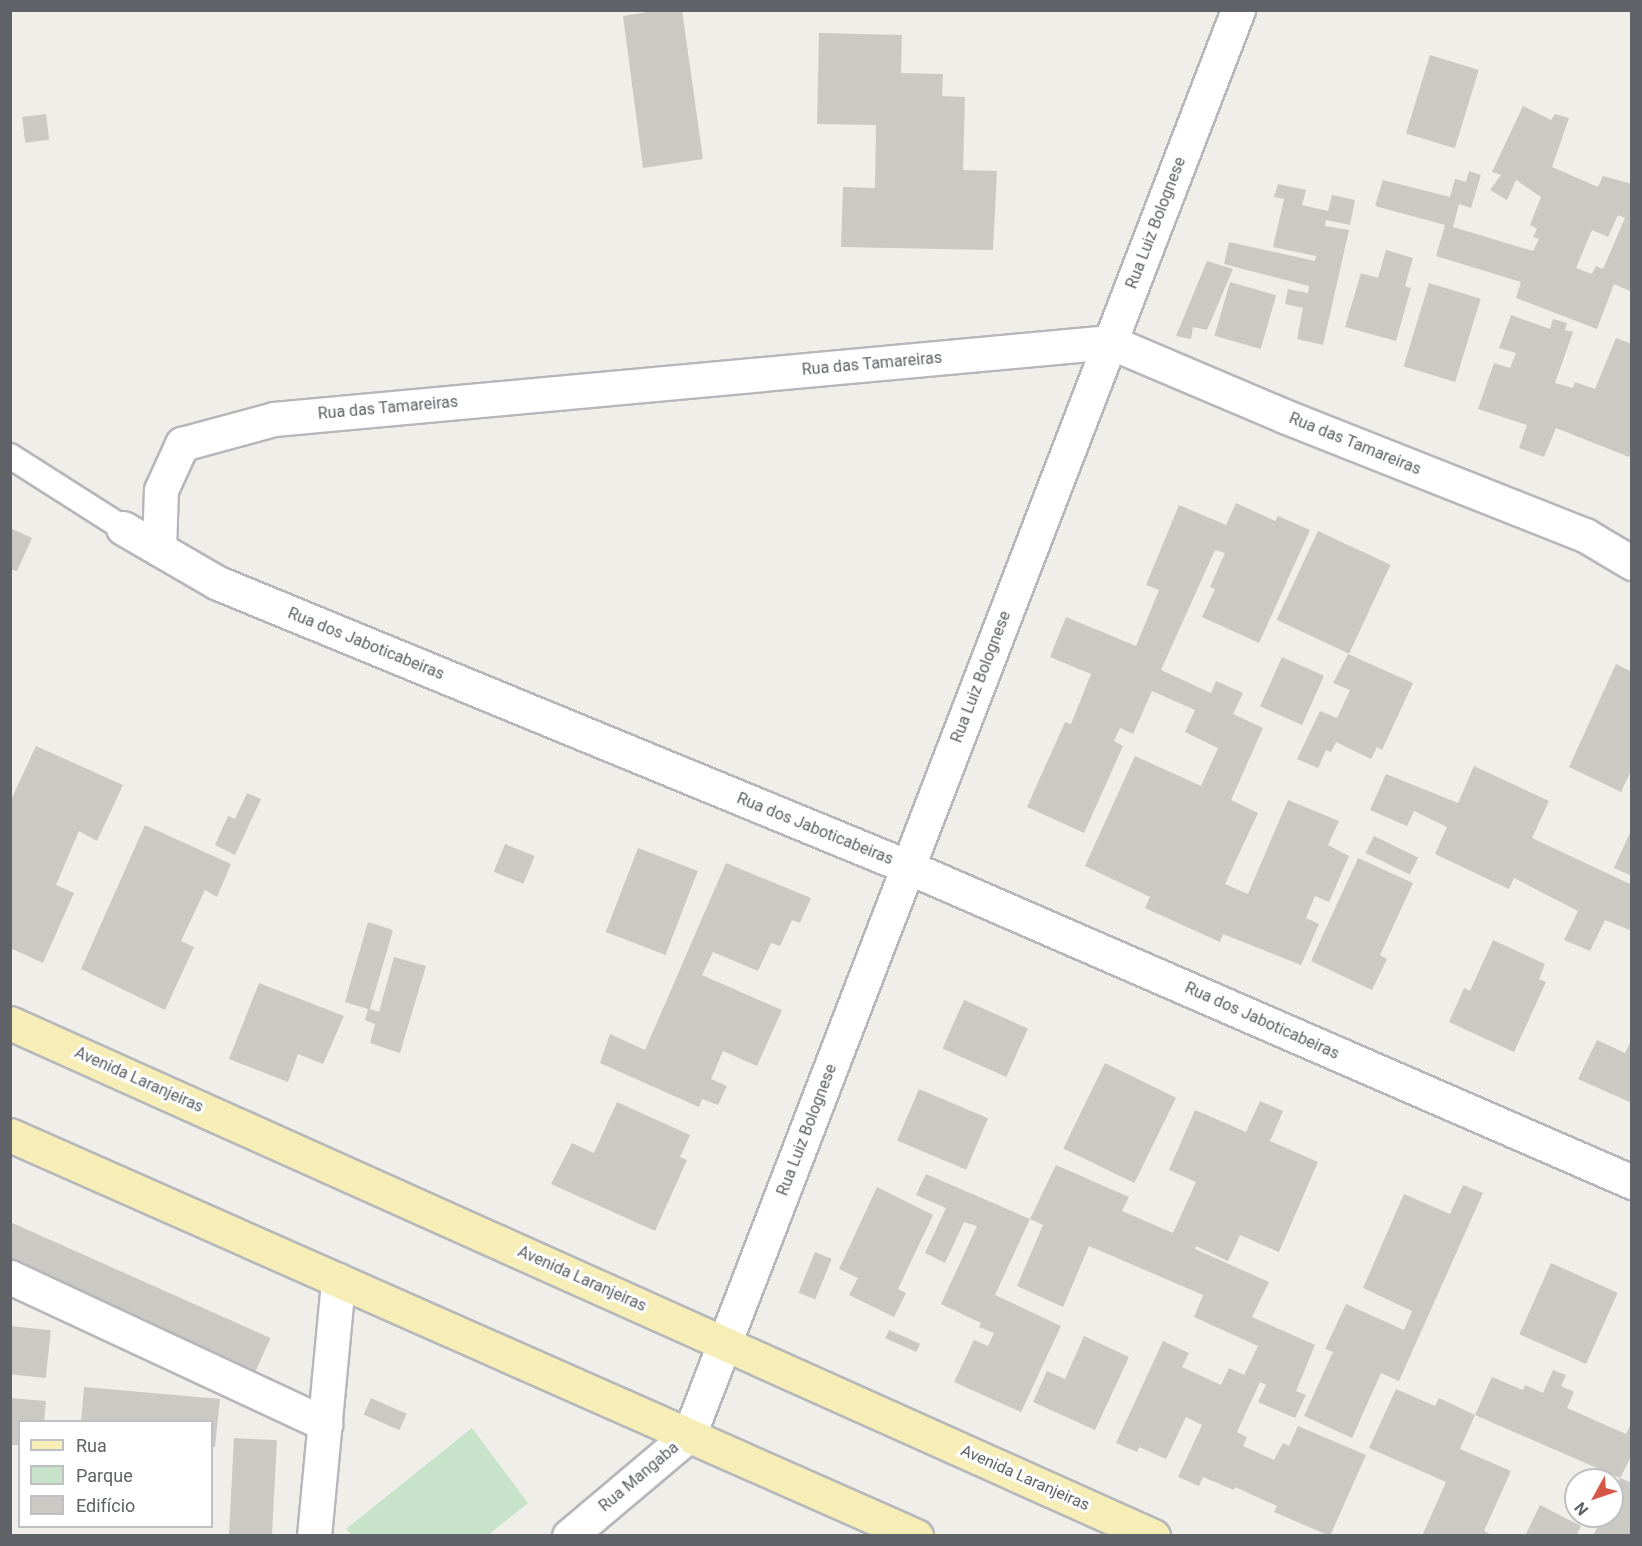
<!DOCTYPE html>
<html>
<head>
<meta charset="utf-8">
<style>
  body { margin:0 }
  #map { position:relative; width:1642px; height:1546px; overflow:hidden; background:#efeee8; font-family:Roboto,sans-serif }
  div>[style] { position:absolute }
  .green>* { inset:0; background:#c7e3c9 }
  .building>* { inset:0; background:#cbc9c4; transform-origin:0 0 }
  .roads { filter:drop-shadow(2px 0 #b5b7ba) drop-shadow(-2px 0 #b5b7ba) drop-shadow(0 2px #b5b7ba) drop-shadow(0 -2px #b5b7ba) }
  .lane>* { height:24px; margin:-12px; padding:0 12px; transform-origin:12px; border-radius:12px; background:#fff }
  .street>* { height:33px; margin:-16.5px; padding:0 16.5px; transform-origin:16.5px; border-radius:16.5px; background:#fff }
  .primary>* { height:33px; margin:-16.5px; padding:0 16.5px; transform-origin:16.5px; border-radius:16.5px; background:#f6eeb6 }
  span { translate:-50% -50%; white-space:nowrap; text-align:center; line-height:1.15; -webkit-text-stroke:6px #fff; paint-order:stroke }
  .street-label { font-size:16px; color:#5f6266 }
  .frame { position:absolute; inset:0; border:12px solid #5f6266; pointer-events:none }
  .legend { position:absolute; left:18px; top:1420px; width:195px; height:108px; box-sizing:border-box; background:#fff; border:2px solid #bfc0c2; margin:0; padding:8px 10px; list-style:none; font-size:18px; color:#5f6266 }
  .legend li { display:flex; align-items:center; gap:12px; height:30px }
  .legend b { width:30px; border:2px solid #bfc0c2 }
  .north { position:absolute; left:1564px; top:1468px; width:60px; height:60px; box-sizing:border-box; background:#fff; border:2px solid #bfc0c2; border-radius:50%; rotate:230deg; font-size:16px; font-weight:700; line-height:24px; text-align:center; color:#5f6266 }
  .north::after { content:''; display:block; margin:auto; width:21px; height:27px; background:#d55847; clip-path:polygon(50% 0,100% 100%,50% 72%,0 100%) }
</style>
</head>
<body>
<div id="map">
  <div class="green">
    <i style="clip-path:polygon(472px 1428px,528px 1503px,488px 1535px,352px 1535px,346px 1529px)"></i>
  </div>
  <div class="building">
    <i style="clip-path:polygon(660px 10px,682px 10px,703px 159px,643px 168px,623px 16px)"></i>
    <i style="clip-path:polygon(819px 33px,902px 35px,901px 73px,943px 74px,942px 96px,965px 97px,963px 170px,997px 171px,993px 250px,841px 247px,843px 187px,875px 188px,876px 125px,817px 124px)"></i>
    <i style="left:1430px;top:55px;width:51px;height:82px;rotate:17deg"></i>
    <i style="clip-path:polygon(evenodd,1523px 106px,1551px 120px,1555px 114px,1569px 118px,1552px 167px,1598px 187px,1603px 176px,1632px 184px,1632px 292px,1614px 284px,1597px 329px,1516px 298px,1521px 282px,1436px 256px,1445px 225px,1375px 206px,1383px 180px,1450px 197px,1455px 179px,1466px 182px,1469px 171px,1481px 175px,1471px 208px,1459px 204px,1453px 227px,1533px 251px,1539px 239px,1533px 237px,1537px 229px,1530px 225px,1541px 197px,1516px 180px,1507px 200px,1490px 190px,1501px 175px,1492px 172px,1523px 106px,1618px 215px,1625px 218px,1603px 269px,1596px 266px,1592px 274px,1576px 268px,1592px 230px,1608px 237px,1618px 215px)"></i>
    <i style="left:46px;top:114px;width:26px;height:24px;rotate:83deg"></i>
    <i style="clip-path:polygon(1278px 184px,1306px 190px,1302px 205px,1328px 211px,1332px 195px,1355px 200px,1350px 225px,1326px 220px,1325px 226px,1349px 230px,1323px 345px,1297px 339px,1303px 308px,1285px 304px,1288px 289px,1308px 293px,1309px 286px,1224px 264px,1229px 242px,1315px 261px,1316px 256px,1273px 247px,1284px 199px,1274px 197px)"></i>
    <i style="clip-path:polygon(1386px 250px,1413px 258px,1405px 286px,1411px 288px,1396px 341px,1345px 327px,1361px 273px,1378px 278px)"></i>
    <i style="clip-path:polygon(1207px 261px,1233px 269px,1207px 330px,1193px 327px,1191px 339px,1176px 336px)"></i>
    <i style="left:1230px;top:282px;width:48px;height:56px;rotate:16deg"></i>
    <i style="left:1429px;top:283px;width:54px;height:87px;rotate:17deg"></i>
    <i style="clip-path:polygon(1511px 315px,1550px 329px,1553px 319px,1567px 323px,1565px 330px,1573px 332px,1555px 383px,1573px 388px,1575px 382px,1595px 389px,1616px 338px,1632px 344px,1632px 451px,1629px 457px,1556px 428px,1544px 457px,1519px 448px,1527px 425px,1478px 409px,1494px 363px,1510px 368px,1516px 353px,1499px 348px)"></i>
    <i style="clip-path:polygon(1236px 503px,1275px 521px,1278px 516px,1310px 530px,1259px 643px,1202px 617px,1215px 589px,1210px 587px,1225px 553px,1215px 550px,1161px 670px,1211px 693px,1216px 681px,1243px 693px,1233px 714px,1263px 728px,1231px 800px,1258px 813px,1225px 884px,1248px 894px,1288px 800px,1339px 821px,1328px 845px,1349px 856px,1329px 902px,1315px 896px,1306px 918px,1319px 924px,1301px 965px,1223px 934px,1220px 942px,1145px 908px,1150px 897px,1085px 866px,1135px 756px,1201px 786px,1218px 748px,1185px 732px,1195px 710px,1152px 691px,1133px 734px,1120px 728px,1114px 741px,1123px 746px,1084px 833px,1027px 807px,1065px 722px,1071px 724px,1091px 674px,1050px 657px,1066px 617px,1136px 646px,1159px 590px,1146px 585px,1179px 505px,1226px 525px)"></i>
    <i style="clip-path:polygon(10px 528px,32px 538px,17px 571px,10px 569px)"></i>
    <i style="left:1318px;top:531px;width:80px;height:98px;rotate:25deg"></i>
    <i style="clip-path:polygon(1348px 654px,1413px 683px,1382px 750px,1377px 747px,1371px 759px,1336px 742px,1331px 752px,1326px 750px,1318px 768px,1297px 759px,1320px 711px,1337px 718px,1350px 690px,1333px 683px)"></i>
    <i style="left:1282px;top:657px;width:46px;height:54px;rotate:24deg"></i>
    <i style="clip-path:polygon(1616px 664px,1632px 672px,1632px 769px,1621px 792px,1569px 767px)"></i>
    <i style="clip-path:polygon(36px 746px,123px 785px,97px 841px,79px 831px,56px 885px,74px 893px,43px 963px,10px 948px,10px 802px)"></i>
    <i style="clip-path:polygon(1474px 766px,1549px 801px,1532px 838px,1632px 885px,1632px 931px,1605px 920px,1590px 951px,1564px 940px,1578px 911px,1514px 878px,1509px 889px,1435px 854px,1447px 827px,1414px 811px,1407px 826px,1370px 810px,1386px 774px,1458px 803px)"></i>
    <i style="clip-path:polygon(247px 793px,261px 799px,235px 855px,215px 845px,228px 816px,235px 819px)"></i>
    <i style="clip-path:polygon(145px 825px,231px 864px,217px 897px,205px 890px,181px 941px,194px 947px,165px 1010px,81px 969px)"></i>
    <i style="clip-path:polygon(1632px 828px,1632px 876px,1614px 868px)"></i>
    <i style="left:1374px;top:836px;width:49px;height:19px;rotate:26deg"></i>
    <i style="left:505px;top:844px;width:32px;height:30px;rotate:22deg"></i>
    <i style="left:638px;top:848px;width:64px;height:90px;rotate:21deg"></i>
    <i style="clip-path:polygon(1358px 858px,1413px 883px,1380px 955px,1387px 959px,1372px 990px,1311px 961px)"></i>
    <i style="clip-path:polygon(726px 863px,811px 898px,800px 923px,792px 920px,780px 946px,771px 943px,758px 971px,713px 952px,702px 975px,782px 1010px,757px 1066px,723px 1051px,711px 1079px,727px 1086px,718px 1105px,702px 1099px,699px 1107px,600px 1063px,610px 1034px,645px 1050px)"></i>
    <i style="clip-path:polygon(368px 922px,393px 930px,370px 1009px,379px 1012px,394px 957px,426px 966px,400px 1053px,370px 1043px,375px 1024px,365px 1020px,368px 1009px,345px 1002px)"></i>
    <i style="clip-path:polygon(1493px 940px,1545px 964px,1539px 979px,1546px 982px,1514px 1052px,1449px 1022px,1464px 988px,1470px 991px)"></i>
    <i style="clip-path:polygon(259px 983px,344px 1016px,323px 1064px,298px 1054px,288px 1082px,229px 1059px)"></i>
    <i style="left:964px;top:1000px;width:70px;height:53px;rotate:24deg"></i>
    <i style="clip-path:polygon(1632px 1039px,1632px 1103px,1578px 1079px,1597px 1040px,1625px 1053px)"></i>
    <i style="left:1105px;top:1063px;width:79px;height:95px;rotate:26deg"></i>
    <i style="left:919px;top:1089px;width:75px;height:56px;rotate:23deg"></i>
    <i style="clip-path:polygon(1260px 1101px,1283px 1111px,1270px 1141px,1318px 1162px,1279px 1252px,1240px 1235px,1228px 1261px,1196px 1246px,1195px 1249px,1269px 1282px,1252px 1317px,1315px 1345px,1296px 1391px,1306px 1395px,1295px 1418px,1258px 1402px,1266px 1385px,1260px 1382px,1237px 1432px,1247px 1437px,1243px 1446px,1274px 1460px,1283px 1443px,1289px 1446px,1298px 1426px,1366px 1455px,1330px 1536px,1274px 1512px,1277px 1506px,1235px 1487px,1234px 1490px,1203px 1477px,1199px 1486px,1178px 1477px,1202px 1425px,1186px 1417px,1166px 1459px,1139px 1447px,1137px 1452px,1116px 1443px,1163px 1341px,1189px 1353px,1182px 1367px,1221px 1385px,1229px 1368px,1244px 1375px,1258px 1346px,1194px 1317px,1203px 1295px,1089px 1246px,1063px 1307px,1017px 1286px,1043px 1225px,1030px 1219px,1056px 1165px,1129px 1197px,1122px 1211px,1173px 1233px,1196px 1182px,1169px 1170px,1195px 1110px,1246px 1132px)"></i>
    <i style="clip-path:polygon(617px 1102px,690px 1135px,680px 1157px,687px 1160px,655px 1231px,551px 1184px,572px 1143px,594px 1153px)"></i>
    <i style="clip-path:polygon(926px 1174px,1030px 1219px,995px 1295px,1061px 1326px,1021px 1412px,954px 1382px,974px 1340px,988px 1346px,994px 1333px,979px 1327px,981px 1323px,941px 1304px,977px 1226px,964px 1222px,945px 1263px,925px 1253px,946px 1208px,916px 1195px)"></i>
    <i style="clip-path:polygon(1463px 1185px,1483px 1193px,1399px 1381px,1381px 1373px,1352px 1438px,1304px 1416px,1333px 1352px,1325px 1349px,1346px 1304px,1404px 1330px,1412px 1311px,1363px 1288px,1404px 1194px,1450px 1214px)"></i>
    <i style="clip-path:polygon(877px 1187px,933px 1215px,898px 1289px,906px 1293px,894px 1317px,849px 1295px,858px 1278px,839px 1269px)"></i>
    <i style="left:10px;top:1222px;width:285px;height:43px;rotate:24deg"></i>
    <i style="left:815px;top:1252px;width:18px;height:44px;rotate:22deg"></i>
    <i style="left:1551px;top:1263px;width:73px;height:78px;rotate:24deg"></i>
    <i style="left:10px;top:1326px;width:41px;height:48px;rotate:6deg"></i>
    <i style="left:889px;top:1330px;width:34px;height:9px;rotate:24deg"></i>
    <i style="clip-path:polygon(1084px 1336px,1129px 1357px,1095px 1430px,1033px 1402px,1047px 1371px,1065px 1379px)"></i>
    <i style="clip-path:polygon(1553px 1370px,1566px 1375px,1561px 1386px,1574px 1392px,1567px 1408px,1626px 1434px,1632px 1422px,1632px 1455px,1620px 1478px,1475px 1415px,1492px 1377px,1523px 1390px,1525px 1385px,1543px 1393px)"></i>
    <i style="clip-path:polygon(84px 1387px,220px 1399px,215px 1447px,212px 1447px,212px 1422px,81px 1422px)"></i>
    <i style="clip-path:polygon(1396px 1389px,1435px 1406px,1439px 1398px,1475px 1415px,1460px 1449px,1511px 1471px,1484px 1531px,1494px 1536px,1422px 1536px,1446px 1482px,1369px 1448px)"></i>
    <i style="clip-path:polygon(10px 1398px,46px 1401px,44px 1422px,20px 1422px,20px 1445px,10px 1445px)"></i>
    <i style="left:371px;top:1398px;width:39px;height:18px;rotate:24deg"></i>
    <i style="left:234px;top:1438px;width:43px;height:98px;rotate:3deg"></i>
    <i style="clip-path:polygon(1620px 1478px,1632px 1483px,1632px 1536px,1593px 1536px,1603px 1516px,1612px 1516px,1612px 1496px)"></i>
    <i style="clip-path:polygon(1540px 1505px,1581px 1526px,1576px 1536px,1525px 1536px)"></i>
  </div>
  <div class="roads">
    <div class="lane">
      <i style="left:10px;top:456px;width:134px;rotate:32.5deg"></i>
    </div>
    <div class="street">
      <i style="left:123px;top:528px;width:110px;rotate:30.1deg"></i>
      <i style="left:218px;top:583px;width:746px;rotate:22.37deg"></i>
      <i style="left:908px;top:867px;width:790px;rotate:23.51deg"></i>
      <i style="left:159px;top:549px;width:59px;rotate:-88.1deg"></i>
      <i style="left:161px;top:490px;width:51px;rotate:-65.5deg"></i>
      <i style="left:182px;top:444px;width:95px;rotate:-15.2deg"></i>
      <i style="left:274px;top:419px;width:840px;rotate:-5.26deg"></i>
      <i style="left:1110px;top:342px;width:189px;rotate:23deg"></i>
      <i style="left:1284px;top:416px;width:324px;rotate:21.6deg"></i>
      <i style="left:1585px;top:535px;width:55px;rotate:30.8deg"></i>
      <i style="left:10px;top:1277px;width:348px;rotate:25deg"></i>
      <i style="left:314px;top:1536px;width:257px;rotate:-84.6deg"></i>
      <i style="left:569px;top:1536px;width:157px;rotate:-40.1deg"></i>
      <i style="left:689px;top:1435px;width:1527px;rotate:-68.93deg"></i>
    </div>
    <div class="primary">
      <i style="left:10px;top:1023px;width:1253px;rotate:24.17deg"></i>
      <i style="left:10px;top:1135px;width:991px;rotate:23.87deg"></i>
    </div>
  </div>
  <div class="street-label">
    <span style="left:1156px;top:223px;rotate:-69deg">Rua Luiz Bolognese</span>
    <span style="left:872px;top:364px;rotate:-5deg">Rua das Tamareiras</span>
    <span style="left:388px;top:408px;rotate:-5deg">Rua das Tamareiras</span>
    <span style="left:1355px;top:444px;rotate:22deg">Rua das Tamareiras</span>
    <span style="left:366px;top:644px;rotate:22deg">Rua dos Jaboticabeiras</span>
    <span style="left:981px;top:677px;rotate:-69deg">Rua Luiz Bolognese</span>
    <span style="left:815px;top:829px;rotate:22deg">Rua dos Jaboticabeiras</span>
    <span style="left:1262px;top:1021px;rotate:24deg">Rua dos Jaboticabeiras</span>
    <span style="left:139px;top:1080px;rotate:24deg">Avenida Laranjeiras</span>
    <span style="left:807px;top:1130px;rotate:-69deg">Rua Luiz Bolognese</span>
    <span style="left:582px;top:1279px;rotate:24deg">Avenida Laranjeiras</span>
    <span style="left:639px;top:1477px;rotate:-40deg">Rua Mangaba</span>
    <span style="left:1025px;top:1478px;rotate:24deg">Avenida Laranjeiras</span>
  </div>
  <div class="frame"></div>
  <ul class="legend">
  <li><b style="height:8px;background:#f6eeb6"></b>Rua</li>
  <li><b style="height:16px;background:#c7e3c9"></b>Parque</li>
  <li><b style="height:16px;background:#cbc9c4"></b>Edifício</li>
  </ul>
  <div class="north">N</div>
</div>
</body>
</html>
